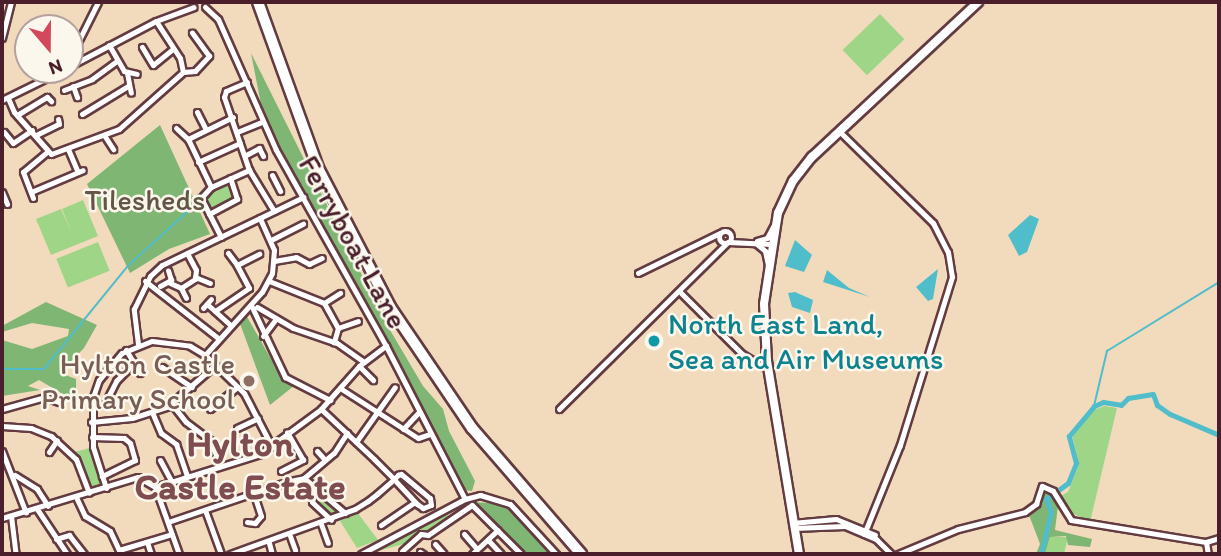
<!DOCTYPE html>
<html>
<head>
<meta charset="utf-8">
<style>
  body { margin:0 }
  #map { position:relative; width:1221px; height:556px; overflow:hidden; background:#f2dbbc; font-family:Itim,sans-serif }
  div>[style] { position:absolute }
  .green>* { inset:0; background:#9fd586; transform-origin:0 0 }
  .forest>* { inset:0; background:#7fb673 }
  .water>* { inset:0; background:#50bdca }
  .stream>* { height:2px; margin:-1px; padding:0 1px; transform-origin:1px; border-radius:1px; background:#50bdca }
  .river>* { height:5px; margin:-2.5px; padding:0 2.5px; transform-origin:2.5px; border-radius:2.5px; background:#50bdca }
  .roads { filter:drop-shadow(2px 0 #633b41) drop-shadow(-2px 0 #633b41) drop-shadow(0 2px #633b41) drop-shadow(0 -2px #633b41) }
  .minor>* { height:5px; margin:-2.5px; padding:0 2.5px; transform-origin:2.5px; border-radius:2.5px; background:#fff }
  .minor>.ring { margin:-2.5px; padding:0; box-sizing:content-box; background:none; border:5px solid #fff; border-radius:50% }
  .major>* { height:8px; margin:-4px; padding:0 4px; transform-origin:4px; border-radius:4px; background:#fff }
  .highway>* { height:10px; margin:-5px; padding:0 5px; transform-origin:5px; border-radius:5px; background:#fff }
  .dots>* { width:19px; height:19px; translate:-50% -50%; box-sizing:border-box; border:4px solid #fbf7ec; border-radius:50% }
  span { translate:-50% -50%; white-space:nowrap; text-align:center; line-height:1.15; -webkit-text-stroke:5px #fbf7ec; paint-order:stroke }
  .park-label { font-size:30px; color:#645646 }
  .street-label { font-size:30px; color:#4a1f2b }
  .culture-label { font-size:30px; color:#0d838f }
  .left { translate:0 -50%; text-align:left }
  .education-label { font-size:30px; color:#785e54 }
  .right { translate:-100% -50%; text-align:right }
  .district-label { font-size:37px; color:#7f4c4f; font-weight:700 }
  .frame { position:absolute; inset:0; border:4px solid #4a1f2b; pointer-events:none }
  .north { position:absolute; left:14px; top:14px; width:70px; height:70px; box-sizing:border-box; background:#fbf7ec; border:2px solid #b4a19f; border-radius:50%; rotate:160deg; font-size:19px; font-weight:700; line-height:28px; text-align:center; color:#4a1f2b }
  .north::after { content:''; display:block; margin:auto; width:24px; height:32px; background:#d1495b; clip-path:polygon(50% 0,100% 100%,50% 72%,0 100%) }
</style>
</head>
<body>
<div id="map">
  <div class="green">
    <i style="left:880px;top:14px;width:35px;height:52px;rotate:46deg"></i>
    <i style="clip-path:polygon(230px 178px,237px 197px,209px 214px,203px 193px)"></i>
    <i style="clip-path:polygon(83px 200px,98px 236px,51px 255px,36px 219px,61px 209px,71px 231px,62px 209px)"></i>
    <i style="left:98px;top:242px;width:31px;height:45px;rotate:68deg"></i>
    <i style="clip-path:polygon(1104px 406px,1117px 408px,1090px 522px,1066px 510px,1059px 497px,1068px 492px,1079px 464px,1072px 435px,1092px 411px)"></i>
    <i style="clip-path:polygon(93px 447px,106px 488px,89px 493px,71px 453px)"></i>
    <i style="clip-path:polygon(315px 490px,345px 513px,331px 520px,312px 502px)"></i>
    <i style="clip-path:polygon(357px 512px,378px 540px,357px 548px,340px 521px)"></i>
    <i style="clip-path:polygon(447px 514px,449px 517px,411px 542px,367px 554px)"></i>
    <i style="clip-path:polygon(1050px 537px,1068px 537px,1064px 554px,1045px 554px)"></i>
  </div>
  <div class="forest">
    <i style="clip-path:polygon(251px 53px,387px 325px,423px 386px,443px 409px,449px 431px,475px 481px,472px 491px,463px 490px,264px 120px)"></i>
    <i style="clip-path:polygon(160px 125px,210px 234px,169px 249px,130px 273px,87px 184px)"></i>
    <i style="clip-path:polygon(46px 302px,97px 325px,84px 348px,60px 373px,76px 379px,76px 394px,68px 397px,39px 380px,28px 386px,40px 390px,2px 396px,2px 340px,32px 349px,68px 336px,69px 329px,32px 323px,2px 332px,2px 326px)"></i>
    <i style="clip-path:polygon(246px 315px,282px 378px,295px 385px,270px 405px,239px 321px)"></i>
    <i style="clip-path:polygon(1045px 490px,1051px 491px,1058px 506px,1055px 530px,1092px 539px,1090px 547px,1068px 545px,1066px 536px,1050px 537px,1045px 554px,1036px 554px,1040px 544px,1029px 515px)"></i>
    <i style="clip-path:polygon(473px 502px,501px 504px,512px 511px,551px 554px,525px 554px)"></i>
  </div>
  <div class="water">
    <i style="clip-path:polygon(1030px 215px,1039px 219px,1027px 252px,1019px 256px,1008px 235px)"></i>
    <i style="clip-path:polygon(795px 240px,812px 255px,804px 272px,785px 266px)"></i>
    <i style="clip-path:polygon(938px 269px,933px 299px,928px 301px,916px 287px)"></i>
    <i style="clip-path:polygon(827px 270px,849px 288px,870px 297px,823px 282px)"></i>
    <i style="clip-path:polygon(795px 292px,813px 300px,810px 313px,792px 307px,788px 293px)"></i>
  </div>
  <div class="stream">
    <i style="left:129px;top:265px;width:79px;rotate:-42.4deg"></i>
    <i style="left:2px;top:369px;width:42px"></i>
    <i style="left:44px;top:369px;width:132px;rotate:-50.9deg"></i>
    <i style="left:1094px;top:406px;width:57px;rotate:-76.7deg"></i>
    <i style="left:1107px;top:351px;width:132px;rotate:-31.6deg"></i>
  </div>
  <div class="river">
    <i style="left:1041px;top:554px;width:43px;rotate:-76.6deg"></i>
    <i style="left:1051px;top:512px;width:14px;rotate:-111deg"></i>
    <i style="left:1046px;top:499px;width:27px;rotate:-36deg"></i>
    <i style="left:1068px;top:483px;width:22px;rotate:-68deg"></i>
    <i style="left:1076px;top:463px;width:28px;rotate:-105deg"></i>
    <i style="left:1069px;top:436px;width:39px;rotate:-50deg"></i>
    <i style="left:1094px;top:406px;width:10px;rotate:-24deg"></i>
    <i style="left:1103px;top:402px;width:18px;rotate:9deg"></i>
    <i style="left:1121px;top:405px;width:10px;rotate:-45deg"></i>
    <i style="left:1128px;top:398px;width:25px;rotate:-9deg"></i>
    <i style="left:1153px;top:394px;width:12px;rotate:70deg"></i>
    <i style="left:1157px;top:405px;width:16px;rotate:35deg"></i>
    <i style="left:1170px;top:414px;width:53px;rotate:23.2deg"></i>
  </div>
  <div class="roads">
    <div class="minor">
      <i style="left:205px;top:7px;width:18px;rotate:43deg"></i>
      <i style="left:218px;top:19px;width:143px;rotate:66.1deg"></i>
      <i style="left:276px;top:150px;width:225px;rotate:60.7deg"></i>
      <i style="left:386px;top:346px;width:172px;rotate:62.7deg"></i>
      <i style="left:2px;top:38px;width:37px;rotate:-76deg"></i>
      <i style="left:109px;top:45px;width:30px;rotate:60deg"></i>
      <i style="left:124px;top:71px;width:13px;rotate:13deg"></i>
      <i style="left:142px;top:47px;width:21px;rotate:59deg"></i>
      <i style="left:153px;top:65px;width:26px;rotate:-39deg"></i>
      <i style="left:74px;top:50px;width:54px;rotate:-63.4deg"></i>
      <i style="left:70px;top:66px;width:97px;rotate:-27.6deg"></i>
      <i style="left:156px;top:21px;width:40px;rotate:-20.2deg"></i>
      <i style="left:183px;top:72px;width:12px;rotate:-5deg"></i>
      <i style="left:195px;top:71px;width:21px;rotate:-47deg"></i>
      <i style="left:209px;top:56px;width:29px;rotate:-126deg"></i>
      <i style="left:127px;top:73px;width:20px;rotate:79deg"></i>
      <i style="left:247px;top:82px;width:23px;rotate:157deg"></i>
      <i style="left:226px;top:91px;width:6px;rotate:108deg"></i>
      <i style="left:224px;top:97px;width:77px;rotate:71.1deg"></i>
      <i style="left:73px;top:86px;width:12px;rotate:70deg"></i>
      <i style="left:64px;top:90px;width:30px;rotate:-21deg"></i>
      <i style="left:92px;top:79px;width:31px;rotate:-36deg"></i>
      <i style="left:8px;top:98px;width:15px;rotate:67deg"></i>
      <i style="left:14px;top:112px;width:56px;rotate:48.6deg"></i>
      <i style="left:51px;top:154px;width:72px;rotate:-20.2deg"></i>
      <i style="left:119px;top:129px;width:86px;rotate:-41.7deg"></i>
      <i style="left:183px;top:72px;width:14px;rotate:-102deg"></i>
      <i style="left:180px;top:58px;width:44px;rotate:-123deg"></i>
      <i style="left:2px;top:100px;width:68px;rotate:-26.2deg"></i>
      <i style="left:197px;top:112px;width:18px;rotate:63deg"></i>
      <i style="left:82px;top:114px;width:54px;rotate:-31.3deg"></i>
      <i style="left:17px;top:115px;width:35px;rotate:-31deg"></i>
      <i style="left:47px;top:97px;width:6px;rotate:45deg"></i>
      <i style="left:176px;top:128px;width:16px;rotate:43deg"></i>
      <i style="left:839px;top:131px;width:132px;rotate:44.4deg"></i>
      <i style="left:933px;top:223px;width:33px;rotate:63deg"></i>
      <i style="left:948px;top:252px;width:25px;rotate:81deg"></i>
      <i style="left:952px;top:277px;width:176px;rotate:107.2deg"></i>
      <i style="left:900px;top:445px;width:96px;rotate:112deg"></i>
      <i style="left:4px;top:132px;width:14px;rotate:51deg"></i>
      <i style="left:13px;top:143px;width:23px;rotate:-34deg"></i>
      <i style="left:237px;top:132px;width:27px;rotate:-22deg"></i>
      <i style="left:36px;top:135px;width:25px;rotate:-26deg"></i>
      <i style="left:59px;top:124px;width:5px;rotate:-101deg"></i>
      <i style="left:104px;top:135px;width:17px;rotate:57deg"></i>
      <i style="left:68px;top:149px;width:25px;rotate:67deg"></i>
      <i style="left:246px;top:155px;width:15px;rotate:-28deg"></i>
      <i style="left:259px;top:148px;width:9px;rotate:63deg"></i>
      <i style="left:198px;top:162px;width:46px;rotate:-24.3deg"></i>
      <i style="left:272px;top:175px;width:18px;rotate:63deg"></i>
      <i style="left:211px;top:187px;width:53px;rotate:-115.6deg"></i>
      <i style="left:188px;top:139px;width:50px;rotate:-26.1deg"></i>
      <i style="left:2px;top:192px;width:13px;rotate:67deg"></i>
      <i style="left:31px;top:192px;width:56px;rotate:-22.9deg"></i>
      <i style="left:33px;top:198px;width:28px;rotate:-111deg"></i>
      <i style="left:23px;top:172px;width:31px;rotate:-40deg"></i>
      <i style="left:209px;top:214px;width:32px;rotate:-28deg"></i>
      <i style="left:237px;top:199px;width:22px;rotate:-108deg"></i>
      <i class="ring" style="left:719px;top:231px;width:7px;height:7px"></i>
      <i style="left:221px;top:237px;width:44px;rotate:-117.1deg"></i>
      <i style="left:201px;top:198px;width:15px;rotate:-48deg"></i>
      <i style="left:211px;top:187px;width:42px;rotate:-24.1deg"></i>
      <i style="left:249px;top:170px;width:48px;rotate:58.6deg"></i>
      <i style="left:271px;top:240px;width:36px;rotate:-27deg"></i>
      <i style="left:757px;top:241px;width:10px;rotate:-17deg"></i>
      <i style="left:767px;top:238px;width:15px;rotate:-62deg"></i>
      <i style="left:728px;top:242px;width:43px;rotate:2.7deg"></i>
      <i style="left:757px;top:244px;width:11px;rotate:41deg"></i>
      <i style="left:765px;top:251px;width:14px;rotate:78deg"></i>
      <i style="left:228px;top:253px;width:15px;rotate:53deg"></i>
      <i style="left:237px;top:265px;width:25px;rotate:-27deg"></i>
      <i style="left:274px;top:261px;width:22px;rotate:-10deg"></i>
      <i style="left:296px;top:257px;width:15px;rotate:28deg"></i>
      <i style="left:309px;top:264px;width:14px;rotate:-25deg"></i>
      <i style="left:638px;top:273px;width:91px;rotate:-26deg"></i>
      <i style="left:195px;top:277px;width:16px;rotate:22deg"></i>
      <i style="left:145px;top:281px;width:93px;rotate:38deg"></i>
      <i style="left:269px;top:281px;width:59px;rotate:21.8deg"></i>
      <i style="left:324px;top:303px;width:29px;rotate:61deg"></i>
      <i style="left:338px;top:328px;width:15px;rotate:106deg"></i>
      <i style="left:170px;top:283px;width:12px;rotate:24deg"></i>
      <i style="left:181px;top:288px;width:17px;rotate:-33deg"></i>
      <i style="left:195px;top:279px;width:9px;rotate:-84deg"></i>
      <i style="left:196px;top:270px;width:19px;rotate:-118deg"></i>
      <i style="left:160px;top:286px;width:13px;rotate:-29deg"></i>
      <i style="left:171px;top:280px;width:10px;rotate:-107deg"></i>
      <i style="left:181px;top:288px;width:11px;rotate:63deg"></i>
      <i style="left:681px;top:293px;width:85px;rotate:45deg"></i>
      <i style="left:741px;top:353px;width:25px;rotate:32deg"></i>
      <i style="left:324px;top:303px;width:19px;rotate:-32deg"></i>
      <i style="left:207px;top:304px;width:31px;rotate:42deg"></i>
      <i style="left:251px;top:305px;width:80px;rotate:64.7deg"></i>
      <i style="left:285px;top:377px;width:51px;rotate:27.1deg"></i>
      <i style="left:257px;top:307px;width:42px;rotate:30.3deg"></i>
      <i style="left:293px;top:328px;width:46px;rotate:18.8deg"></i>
      <i style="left:337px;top:343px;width:33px;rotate:35deg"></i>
      <i style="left:203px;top:308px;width:12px;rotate:-48deg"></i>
      <i style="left:215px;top:311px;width:41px;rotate:-34.1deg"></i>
      <i style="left:249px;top:288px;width:26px;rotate:-118deg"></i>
      <i style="left:338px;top:328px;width:21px;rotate:-19deg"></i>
      <i style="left:263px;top:336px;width:20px;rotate:-53deg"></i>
      <i style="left:138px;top:344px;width:35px;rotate:-97deg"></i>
      <i style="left:134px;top:309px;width:37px;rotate:-64deg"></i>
      <i style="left:150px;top:276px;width:16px;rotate:-43deg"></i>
      <i style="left:162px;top:265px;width:157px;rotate:-25.7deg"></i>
      <i style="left:126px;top:350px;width:27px;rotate:59deg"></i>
      <i style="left:205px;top:355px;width:85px;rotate:-47.9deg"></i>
      <i style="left:262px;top:292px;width:21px;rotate:-62deg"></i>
      <i style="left:272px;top:273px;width:23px;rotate:-85deg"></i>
      <i style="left:274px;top:250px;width:35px;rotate:-114deg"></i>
      <i style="left:359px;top:366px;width:20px;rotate:45deg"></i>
      <i style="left:162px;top:367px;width:36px;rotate:34deg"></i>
      <i style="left:340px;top:388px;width:93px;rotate:32.7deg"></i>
      <i style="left:418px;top:438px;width:13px;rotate:-18deg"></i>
      <i style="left:105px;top:403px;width:25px;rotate:-63deg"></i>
      <i style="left:116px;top:381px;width:25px;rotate:-45deg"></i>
      <i style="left:171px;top:403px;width:24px;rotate:52deg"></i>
      <i style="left:186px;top:422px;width:30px;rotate:37deg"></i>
      <i style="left:210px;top:440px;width:27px;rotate:68deg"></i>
      <i style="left:2px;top:409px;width:45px;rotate:-15.6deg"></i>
      <i style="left:45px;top:397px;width:15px;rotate:20deg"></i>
      <i style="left:210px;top:409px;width:35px;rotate:-39deg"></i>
      <i style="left:559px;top:409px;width:236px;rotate:-44.7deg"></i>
      <i style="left:152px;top:412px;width:23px;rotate:67deg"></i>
      <i style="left:161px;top:433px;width:19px;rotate:36deg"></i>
      <i style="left:176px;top:444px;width:34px;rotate:71deg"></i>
      <i style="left:91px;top:422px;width:41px;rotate:-5.6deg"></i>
      <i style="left:132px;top:418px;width:38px;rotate:-18deg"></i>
      <i style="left:168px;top:406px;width:62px;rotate:-41.1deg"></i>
      <i style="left:2px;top:426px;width:29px;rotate:4deg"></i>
      <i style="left:31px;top:428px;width:22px;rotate:22deg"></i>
      <i style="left:51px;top:436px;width:34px;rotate:43deg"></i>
      <i style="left:76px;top:459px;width:36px;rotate:69deg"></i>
      <i style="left:237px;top:428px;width:23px;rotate:-25deg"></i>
      <i style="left:403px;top:429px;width:23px;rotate:-47deg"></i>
      <i style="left:92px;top:437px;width:32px;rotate:2deg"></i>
      <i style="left:124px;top:438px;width:8px;rotate:40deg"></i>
      <i style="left:130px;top:443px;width:18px;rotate:74deg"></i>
      <i style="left:135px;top:460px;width:37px;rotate:154deg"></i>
      <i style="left:356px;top:442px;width:67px;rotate:-54.7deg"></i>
      <i style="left:2px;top:451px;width:66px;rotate:68.8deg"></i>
      <i style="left:317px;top:451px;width:12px;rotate:48deg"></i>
      <i style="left:49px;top:452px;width:14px;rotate:-56deg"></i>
      <i style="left:160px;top:460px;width:24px;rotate:62deg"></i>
      <i style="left:281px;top:471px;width:25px;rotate:-27deg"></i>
      <i style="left:303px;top:460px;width:32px;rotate:-120deg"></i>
      <i style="left:15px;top:475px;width:26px;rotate:32deg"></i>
      <i style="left:37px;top:489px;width:20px;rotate:57deg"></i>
      <i style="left:304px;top:478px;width:39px;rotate:-40deg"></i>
      <i style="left:334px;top:453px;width:24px;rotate:-57deg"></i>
      <i style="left:304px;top:478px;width:54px;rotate:40.5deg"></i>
      <i style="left:290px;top:481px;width:14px;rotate:-12deg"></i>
      <i style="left:155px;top:487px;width:110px;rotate:-17.4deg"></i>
      <i style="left:260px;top:454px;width:76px;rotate:-36.4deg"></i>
      <i style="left:321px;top:409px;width:57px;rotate:-48.5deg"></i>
      <i style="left:359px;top:366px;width:34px;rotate:-37deg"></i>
      <i style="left:155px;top:487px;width:71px;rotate:70.3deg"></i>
      <i style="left:106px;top:488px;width:43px;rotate:-107.6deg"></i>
      <i style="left:93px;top:447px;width:50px;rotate:-90deg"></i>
      <i style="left:93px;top:397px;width:18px;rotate:-71deg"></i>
      <i style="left:99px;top:380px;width:35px;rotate:-50deg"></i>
      <i style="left:122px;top:353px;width:32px;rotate:-22deg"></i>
      <i style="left:152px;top:341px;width:38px;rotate:7deg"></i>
      <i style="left:190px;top:346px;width:17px;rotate:31deg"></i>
      <i style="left:205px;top:355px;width:54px;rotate:44.3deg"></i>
      <i style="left:244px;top:393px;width:61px;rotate:62.6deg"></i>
      <i style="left:315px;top:490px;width:12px;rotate:104deg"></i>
      <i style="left:312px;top:502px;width:26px;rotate:43deg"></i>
      <i style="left:76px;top:497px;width:21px;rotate:65deg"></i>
      <i style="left:85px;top:516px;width:29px;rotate:31deg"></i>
      <i style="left:110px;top:531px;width:21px;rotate:65deg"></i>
      <i style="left:119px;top:550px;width:55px;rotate:-16.8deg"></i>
      <i style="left:329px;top:499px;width:16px;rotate:-55deg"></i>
      <i style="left:37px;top:509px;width:54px;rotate:56.3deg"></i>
      <i style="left:205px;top:510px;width:47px;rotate:70deg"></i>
      <i style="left:11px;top:516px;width:38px;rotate:83deg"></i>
      <i style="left:2px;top:518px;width:142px;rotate:-16.8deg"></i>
      <i style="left:138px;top:477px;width:20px;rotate:30deg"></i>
      <i style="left:168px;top:522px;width:121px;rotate:-18.7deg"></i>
      <i style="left:247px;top:522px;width:8px;rotate:7deg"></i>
      <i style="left:255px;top:523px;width:9px;rotate:-49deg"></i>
      <i style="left:261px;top:516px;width:22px;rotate:-108deg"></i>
      <i style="left:792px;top:523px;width:44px;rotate:-5.2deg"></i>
      <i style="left:836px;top:519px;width:42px;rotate:22.3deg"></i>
      <i style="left:321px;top:524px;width:20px;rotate:70deg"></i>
      <i style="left:381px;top:525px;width:41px;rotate:-34.1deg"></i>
      <i style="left:793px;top:528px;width:52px;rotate:-2.2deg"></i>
      <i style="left:845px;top:526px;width:34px;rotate:23deg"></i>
      <i style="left:876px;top:539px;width:21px;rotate:45deg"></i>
      <i style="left:464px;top:534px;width:20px;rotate:49deg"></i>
      <i style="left:428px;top:535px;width:53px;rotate:-34.3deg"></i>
      <i style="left:472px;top:505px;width:69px;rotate:45deg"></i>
      <i style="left:290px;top:536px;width:15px;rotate:70deg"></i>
      <i style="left:56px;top:539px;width:14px;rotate:-17deg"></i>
      <i style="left:69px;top:535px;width:24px;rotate:52deg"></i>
      <i style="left:488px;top:540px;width:19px;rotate:47deg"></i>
      <i style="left:147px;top:542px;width:13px;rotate:72deg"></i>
      <i style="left:1206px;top:542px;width:12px;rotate:81deg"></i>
      <i style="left:269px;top:543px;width:11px;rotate:75deg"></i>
      <i style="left:435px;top:544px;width:13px;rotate:48deg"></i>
      <i style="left:402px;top:551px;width:25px;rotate:-42deg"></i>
      <i style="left:421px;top:534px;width:7px;rotate:8deg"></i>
      <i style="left:420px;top:552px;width:4px;rotate:34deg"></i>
      <i style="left:230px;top:554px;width:133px;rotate:-19.8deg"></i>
      <i style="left:355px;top:509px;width:15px;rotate:-32deg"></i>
      <i style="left:368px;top:501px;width:11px;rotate:-38deg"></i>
      <i style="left:377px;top:494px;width:23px;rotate:-41deg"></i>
      <i style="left:394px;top:479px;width:6px;rotate:-45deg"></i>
      <i style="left:398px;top:475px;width:3px;rotate:-18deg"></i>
      <i style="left:401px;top:474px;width:38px;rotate:40deg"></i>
      <i style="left:430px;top:498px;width:7px;rotate:82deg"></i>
      <i style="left:431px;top:505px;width:9px;rotate:159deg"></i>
      <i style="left:423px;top:508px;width:7px;rotate:-146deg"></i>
      <i style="left:417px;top:504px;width:34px;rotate:-133deg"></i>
      <i style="left:394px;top:479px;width:28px;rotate:-135deg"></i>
      <i style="left:374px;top:459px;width:73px;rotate:-136.7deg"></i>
      <i style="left:361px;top:554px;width:118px;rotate:-27.9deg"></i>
      <i style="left:465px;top:499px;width:16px;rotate:-15deg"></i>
      <i style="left:480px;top:495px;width:31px;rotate:17deg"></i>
      <i style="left:510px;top:504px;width:68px;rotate:47.4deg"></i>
      <i style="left:472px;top:554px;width:35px;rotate:-43deg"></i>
      <i style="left:898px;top:554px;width:65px;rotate:-22.6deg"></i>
      <i style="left:958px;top:529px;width:69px;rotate:-14.2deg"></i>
      <i style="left:1025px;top:512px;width:14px;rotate:-36deg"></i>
      <i style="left:1036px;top:504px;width:19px;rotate:-72deg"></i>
      <i style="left:1042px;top:486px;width:12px;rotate:24deg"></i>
      <i style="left:1053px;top:491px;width:34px;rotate:58deg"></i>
      <i style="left:1071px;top:520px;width:137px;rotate:9.3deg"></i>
      <i style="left:1206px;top:542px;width:14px;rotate:-17deg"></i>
    </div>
    <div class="major">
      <i style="left:799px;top:554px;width:196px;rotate:-99.4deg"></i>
      <i style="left:767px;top:361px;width:57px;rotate:-93deg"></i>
      <i style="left:764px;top:304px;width:92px;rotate:-81.3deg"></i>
      <i style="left:778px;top:213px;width:35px;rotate:-65deg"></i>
      <i style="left:793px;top:181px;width:31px;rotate:-52deg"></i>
      <i style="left:812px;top:157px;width:227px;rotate:-43deg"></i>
    </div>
    <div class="highway">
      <i style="left:258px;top:2px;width:177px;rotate:70.1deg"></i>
      <i style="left:318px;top:168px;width:157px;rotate:62.6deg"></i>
      <i style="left:390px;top:307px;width:146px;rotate:55.9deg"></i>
      <i style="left:472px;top:428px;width:167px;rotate:49.1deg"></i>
    </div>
  </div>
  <div class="dots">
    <i style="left:654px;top:341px;background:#0f9aa8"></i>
    <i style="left:249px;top:381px;background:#8d6e63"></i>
  </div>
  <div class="park-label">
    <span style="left:145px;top:200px">Tilesheds</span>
  </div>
  <div class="street-label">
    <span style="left:353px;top:242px;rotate:61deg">Ferryboat Lane</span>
  </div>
  <div class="culture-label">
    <span class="left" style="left:668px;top:341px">North East Land,<br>Sea and Air Museums</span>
  </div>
  <div class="education-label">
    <span class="right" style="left:235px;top:381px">Hylton Castle<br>Primary School</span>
  </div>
  <div class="district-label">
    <span style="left:240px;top:465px">Hylton<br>Castle Estate</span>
  </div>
  <div class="frame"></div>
  <div class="north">N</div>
</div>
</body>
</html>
